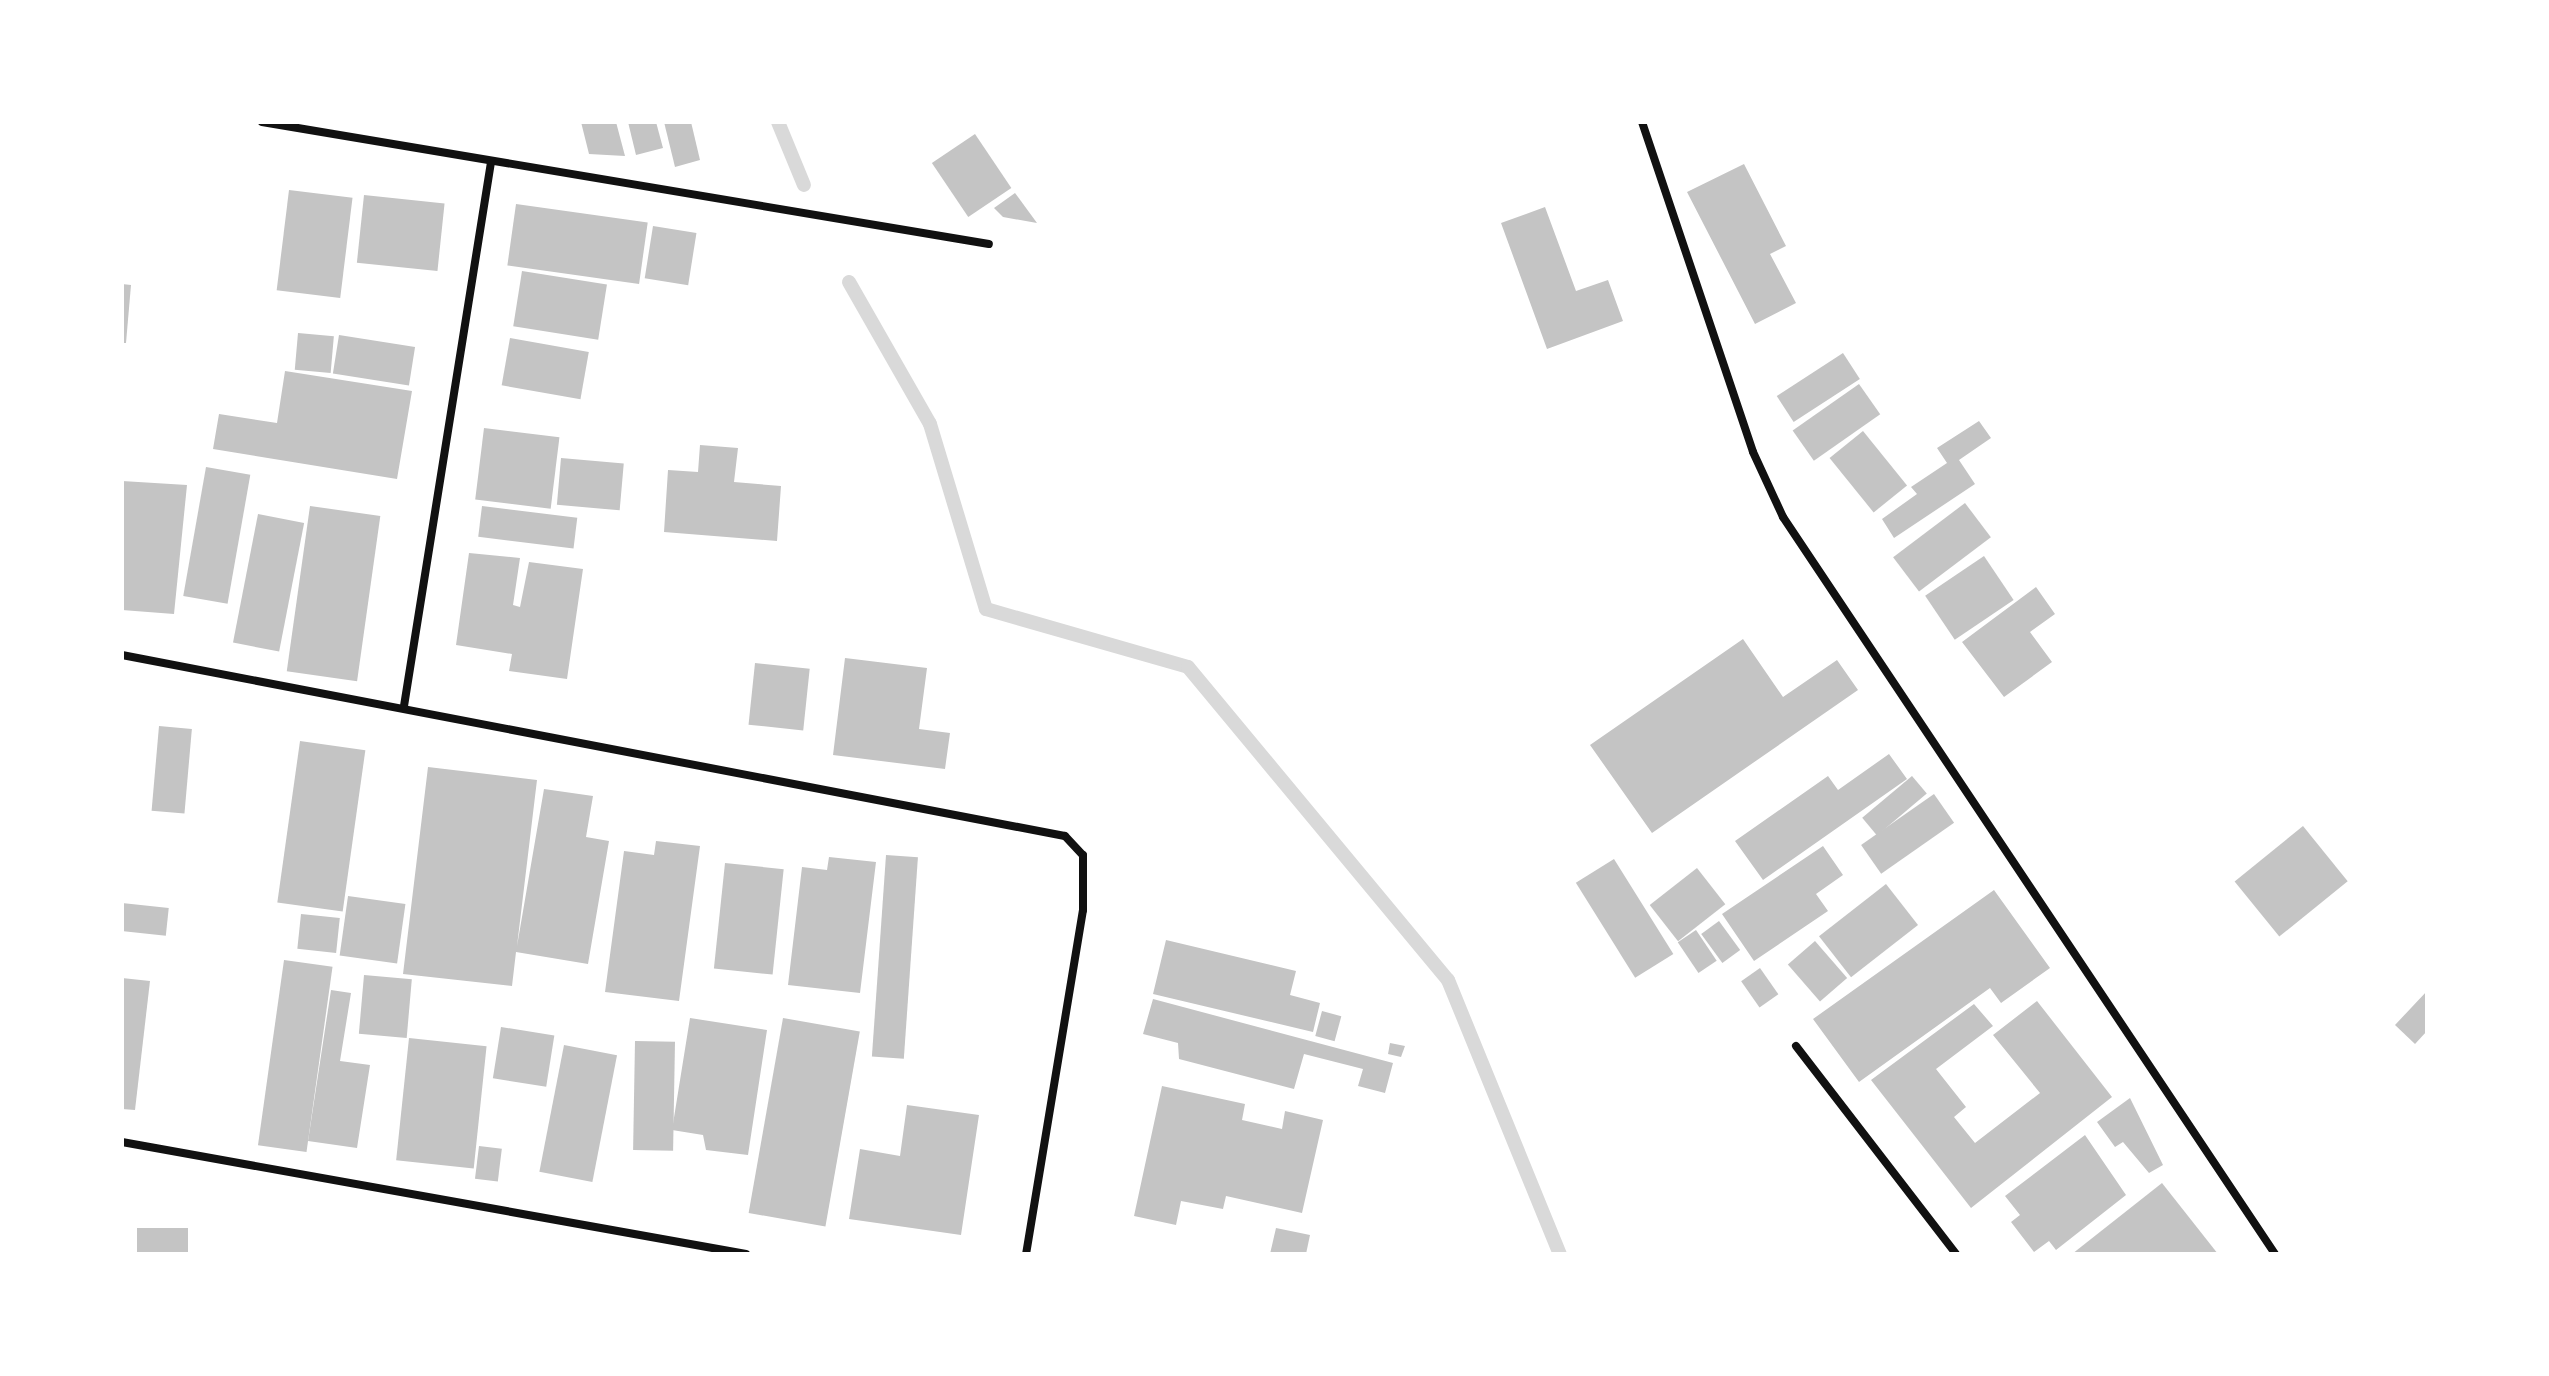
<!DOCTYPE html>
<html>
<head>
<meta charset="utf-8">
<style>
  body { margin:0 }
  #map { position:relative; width:2549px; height:1376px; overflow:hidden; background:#fff; font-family:"Space Grotesk",sans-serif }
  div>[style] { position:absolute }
  .stream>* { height:14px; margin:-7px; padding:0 7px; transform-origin:7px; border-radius:7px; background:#d9d9d9 }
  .building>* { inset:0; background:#c4c4c4; transform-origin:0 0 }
  .minor>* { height:8px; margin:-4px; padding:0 4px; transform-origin:4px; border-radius:4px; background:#111 }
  span { translate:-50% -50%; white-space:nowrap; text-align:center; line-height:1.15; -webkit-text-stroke:6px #fff; paint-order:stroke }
  .frame { position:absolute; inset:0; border:124px solid #fff; pointer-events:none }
</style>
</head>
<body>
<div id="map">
  <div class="stream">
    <i style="left:778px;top:122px;width:68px;rotate:67.6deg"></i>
    <i style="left:849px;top:282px;width:163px;rotate:60.3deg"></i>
    <i style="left:930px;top:424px;width:193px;rotate:73.2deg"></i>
    <i style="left:986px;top:609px;width:210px;rotate:16deg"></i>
    <i style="left:1188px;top:667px;width:407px;rotate:50.3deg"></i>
    <i style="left:1448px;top:980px;width:296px;rotate:67.8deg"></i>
  </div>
  <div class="building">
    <i style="clip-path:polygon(581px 122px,616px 122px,625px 156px,589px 154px)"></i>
    <i style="clip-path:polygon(628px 122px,656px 122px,663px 148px,636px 155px)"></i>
    <i style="clip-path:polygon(664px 122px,691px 122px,700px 160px,675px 167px)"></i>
    <i style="left:975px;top:134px;width:65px;height:52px;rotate:56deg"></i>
    <i style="clip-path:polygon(1744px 164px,1786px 246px,1770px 254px,1796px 303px,1755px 324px,1687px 192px)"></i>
    <i style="left:289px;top:190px;width:64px;height:101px;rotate:7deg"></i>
    <i style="clip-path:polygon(1015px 193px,1037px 223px,1003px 217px,994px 208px)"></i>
    <i style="left:364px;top:195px;width:81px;height:68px;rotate:6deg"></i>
    <i style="left:516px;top:204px;width:133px;height:62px;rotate:8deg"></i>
    <i style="clip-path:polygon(1545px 207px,1576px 291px,1608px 280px,1623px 321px,1547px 349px,1501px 223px)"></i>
    <i style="left:653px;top:226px;width:44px;height:53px;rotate:9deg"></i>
    <i style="left:522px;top:271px;width:86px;height:56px;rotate:9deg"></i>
    <i style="clip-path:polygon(122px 284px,131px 285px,126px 343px,122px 343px)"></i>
    <i style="left:298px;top:333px;width:36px;height:37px;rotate:5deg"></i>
    <i style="left:339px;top:335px;width:77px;height:39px;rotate:9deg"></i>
    <i style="left:510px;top:338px;width:80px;height:48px;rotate:10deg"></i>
    <i style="left:1843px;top:353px;width:31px;height:79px;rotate:57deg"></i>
    <i style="clip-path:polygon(285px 371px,412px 391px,397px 479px,213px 449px,219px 414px,277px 423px)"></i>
    <i style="left:1859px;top:384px;width:37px;height:81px;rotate:55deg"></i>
    <i style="clip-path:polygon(1979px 421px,1991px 438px,1959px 460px,1975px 484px,1894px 538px,1882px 519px,1917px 494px,1911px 487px,1947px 463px,1937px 448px)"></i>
    <i style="left:484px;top:428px;width:76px;height:72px;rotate:7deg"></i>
    <i style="left:1863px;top:431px;width:70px;height:43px;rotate:51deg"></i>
    <i style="clip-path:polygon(700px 445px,738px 448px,734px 482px,781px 486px,777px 541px,664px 532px,668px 470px,698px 472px)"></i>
    <i style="left:561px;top:458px;width:63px;height:47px;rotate:5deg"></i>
    <i style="left:206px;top:467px;width:45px;height:131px;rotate:10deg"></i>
    <i style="clip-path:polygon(122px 481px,187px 485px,174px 614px,122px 610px)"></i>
    <i style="left:1965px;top:503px;width:43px;height:90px;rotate:53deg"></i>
    <i style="left:310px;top:506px;width:71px;height:167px;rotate:8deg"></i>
    <i style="left:482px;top:506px;width:96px;height:31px;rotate:7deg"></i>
    <i style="left:258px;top:514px;width:47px;height:131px;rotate:11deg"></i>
    <i style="clip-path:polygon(469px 553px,520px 558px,513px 605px,520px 607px,529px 562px,583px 569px,567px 679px,509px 671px,512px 654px,456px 645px)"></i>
    <i style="left:1984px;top:556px;width:53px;height:71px;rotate:56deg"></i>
    <i style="clip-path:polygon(2036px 587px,2055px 614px,2030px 632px,2052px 662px,2004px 697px,1962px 642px)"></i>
    <i style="clip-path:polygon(1743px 639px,1783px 697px,1837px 660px,1858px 690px,1652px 833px,1590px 745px)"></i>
    <i style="clip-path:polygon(845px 658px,927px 668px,919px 729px,950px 733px,945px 769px,833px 755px)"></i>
    <i style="left:755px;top:663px;width:55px;height:62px;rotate:6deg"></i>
    <i style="left:159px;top:726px;width:33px;height:85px;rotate:5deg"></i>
    <i style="left:300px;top:741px;width:66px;height:163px;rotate:8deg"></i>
    <i style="clip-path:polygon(1889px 754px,1907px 779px,1763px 880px,1735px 841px,1828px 776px,1838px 790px)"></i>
    <i style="clip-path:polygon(428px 767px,537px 780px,517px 946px,544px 789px,593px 796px,586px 837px,609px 841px,588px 964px,516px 952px,512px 986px,403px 974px)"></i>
    <i style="left:1912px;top:776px;width:23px;height:65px;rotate:50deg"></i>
    <i style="left:1934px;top:794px;width:35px;height:89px;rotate:55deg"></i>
    <i style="left:2303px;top:826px;width:71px;height:88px;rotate:51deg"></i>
    <i style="clip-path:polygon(656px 841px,700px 846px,679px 1001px,605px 992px,624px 851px,654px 855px)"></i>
    <i style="clip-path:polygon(1823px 846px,1843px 875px,1816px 894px,1828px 911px,1754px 961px,1722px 914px)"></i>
    <i style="left:886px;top:855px;width:32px;height:202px;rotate:4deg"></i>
    <i style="clip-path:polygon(829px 857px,876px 862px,860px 993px,788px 985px,802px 867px,827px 870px)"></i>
    <i style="left:1614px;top:859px;width:112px;height:45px;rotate:58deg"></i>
    <i style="left:725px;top:863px;width:59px;height:106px;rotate:6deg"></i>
    <i style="left:1697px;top:868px;width:46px;height:60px;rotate:52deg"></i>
    <i style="left:1886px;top:884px;width:52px;height:85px;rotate:52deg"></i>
    <i style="clip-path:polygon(1994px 890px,2050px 968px,2001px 1003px,1990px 988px,1859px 1082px,1813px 1019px)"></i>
    <i style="left:348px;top:896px;width:58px;height:60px;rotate:8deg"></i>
    <i style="left:122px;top:903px;width:47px;height:28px;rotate:6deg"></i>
    <i style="left:301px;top:914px;width:39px;height:35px;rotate:6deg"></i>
    <i style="left:1719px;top:921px;width:36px;height:22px;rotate:54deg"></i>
    <i style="left:1696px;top:930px;width:37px;height:22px;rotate:56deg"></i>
    <i style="clip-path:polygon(1166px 940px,1296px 971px,1290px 995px,1320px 1003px,1313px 1032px,1153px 994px)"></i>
    <i style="left:1815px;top:941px;width:49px;height:36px;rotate:49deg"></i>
    <i style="left:284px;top:960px;width:49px;height:187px;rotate:8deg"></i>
    <i style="left:1760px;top:968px;width:32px;height:23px;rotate:55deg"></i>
    <i style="left:364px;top:975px;width:48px;height:59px;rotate:5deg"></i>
    <i style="clip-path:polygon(122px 978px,150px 981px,135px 1110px,122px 1109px)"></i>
    <i style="clip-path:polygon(331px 990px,351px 993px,340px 1061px,370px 1065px,357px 1148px,308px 1141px)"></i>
    <i style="clip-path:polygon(2427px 991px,2427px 1031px,2415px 1044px,2395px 1025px)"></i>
    <i style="clip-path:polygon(1153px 999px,1393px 1063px,1385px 1093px,1358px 1086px,1363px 1069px,1304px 1054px,1294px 1089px,1179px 1059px,1178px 1043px,1143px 1034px)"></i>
    <i style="clip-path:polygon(2037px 1001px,2112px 1097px,1971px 1208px,1871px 1080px,1974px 1004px,1993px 1026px,1936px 1069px,1966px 1107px,1954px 1117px,1975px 1143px,2040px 1093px,1993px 1035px)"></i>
    <i style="left:1322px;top:1011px;width:20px;height:26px;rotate:15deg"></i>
    <i style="clip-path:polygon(690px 1018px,767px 1030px,748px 1155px,706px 1150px,703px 1135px,672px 1130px)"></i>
    <i style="left:783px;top:1018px;width:78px;height:198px;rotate:10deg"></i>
    <i style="left:501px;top:1027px;width:54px;height:52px;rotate:9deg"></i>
    <i style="left:409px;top:1038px;width:78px;height:123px;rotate:6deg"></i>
    <i style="left:635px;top:1041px;width:40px;height:109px;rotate:1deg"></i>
    <i style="clip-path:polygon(1390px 1043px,1405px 1046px,1401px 1057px,1388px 1054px)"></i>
    <i style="left:564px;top:1045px;width:54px;height:129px;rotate:11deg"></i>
    <i style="clip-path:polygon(1162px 1086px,1245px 1104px,1242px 1120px,1282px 1129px,1285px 1111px,1323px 1120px,1302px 1213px,1226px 1196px,1223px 1209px,1181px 1201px,1176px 1225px,1134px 1216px)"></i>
    <i style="clip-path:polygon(2130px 1098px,2163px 1165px,2149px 1173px,2123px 1142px,2115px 1147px,2097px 1122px)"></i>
    <i style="clip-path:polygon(907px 1105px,979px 1115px,961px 1235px,849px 1219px,860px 1149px,900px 1156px)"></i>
    <i style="clip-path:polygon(2085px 1135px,2126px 1195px,2056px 1250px,2049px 1241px,2034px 1252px,2011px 1222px,2020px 1215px,2005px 1196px)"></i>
    <i style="left:479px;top:1146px;width:23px;height:33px;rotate:7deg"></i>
    <i style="clip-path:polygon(2162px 1183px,2218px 1254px,2072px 1254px)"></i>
    <i style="left:137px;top:1228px;width:51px;height:26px"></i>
    <i style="clip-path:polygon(1276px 1228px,1310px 1235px,1306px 1254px,1270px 1254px)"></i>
  </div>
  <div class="minor">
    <i style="left:262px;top:122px;width:737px;rotate:9.53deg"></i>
    <i style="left:1642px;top:122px;width:348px;rotate:71.4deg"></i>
    <i style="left:1753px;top:452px;width:72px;rotate:65.2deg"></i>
    <i style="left:1783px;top:517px;width:886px;rotate:56.27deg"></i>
    <i style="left:122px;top:655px;width:960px;rotate:10.87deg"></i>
    <i style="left:1065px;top:836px;width:26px;rotate:47deg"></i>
    <i style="left:1083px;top:855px;width:55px;rotate:90deg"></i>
    <i style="left:1083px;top:910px;width:349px;rotate:99.4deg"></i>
    <i style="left:404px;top:706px;width:551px;rotate:-80.91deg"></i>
    <i style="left:1796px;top:1046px;width:262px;rotate:52.4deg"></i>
    <i style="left:122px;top:1142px;width:634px;rotate:10.18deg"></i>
  </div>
  <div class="frame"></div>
</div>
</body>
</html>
